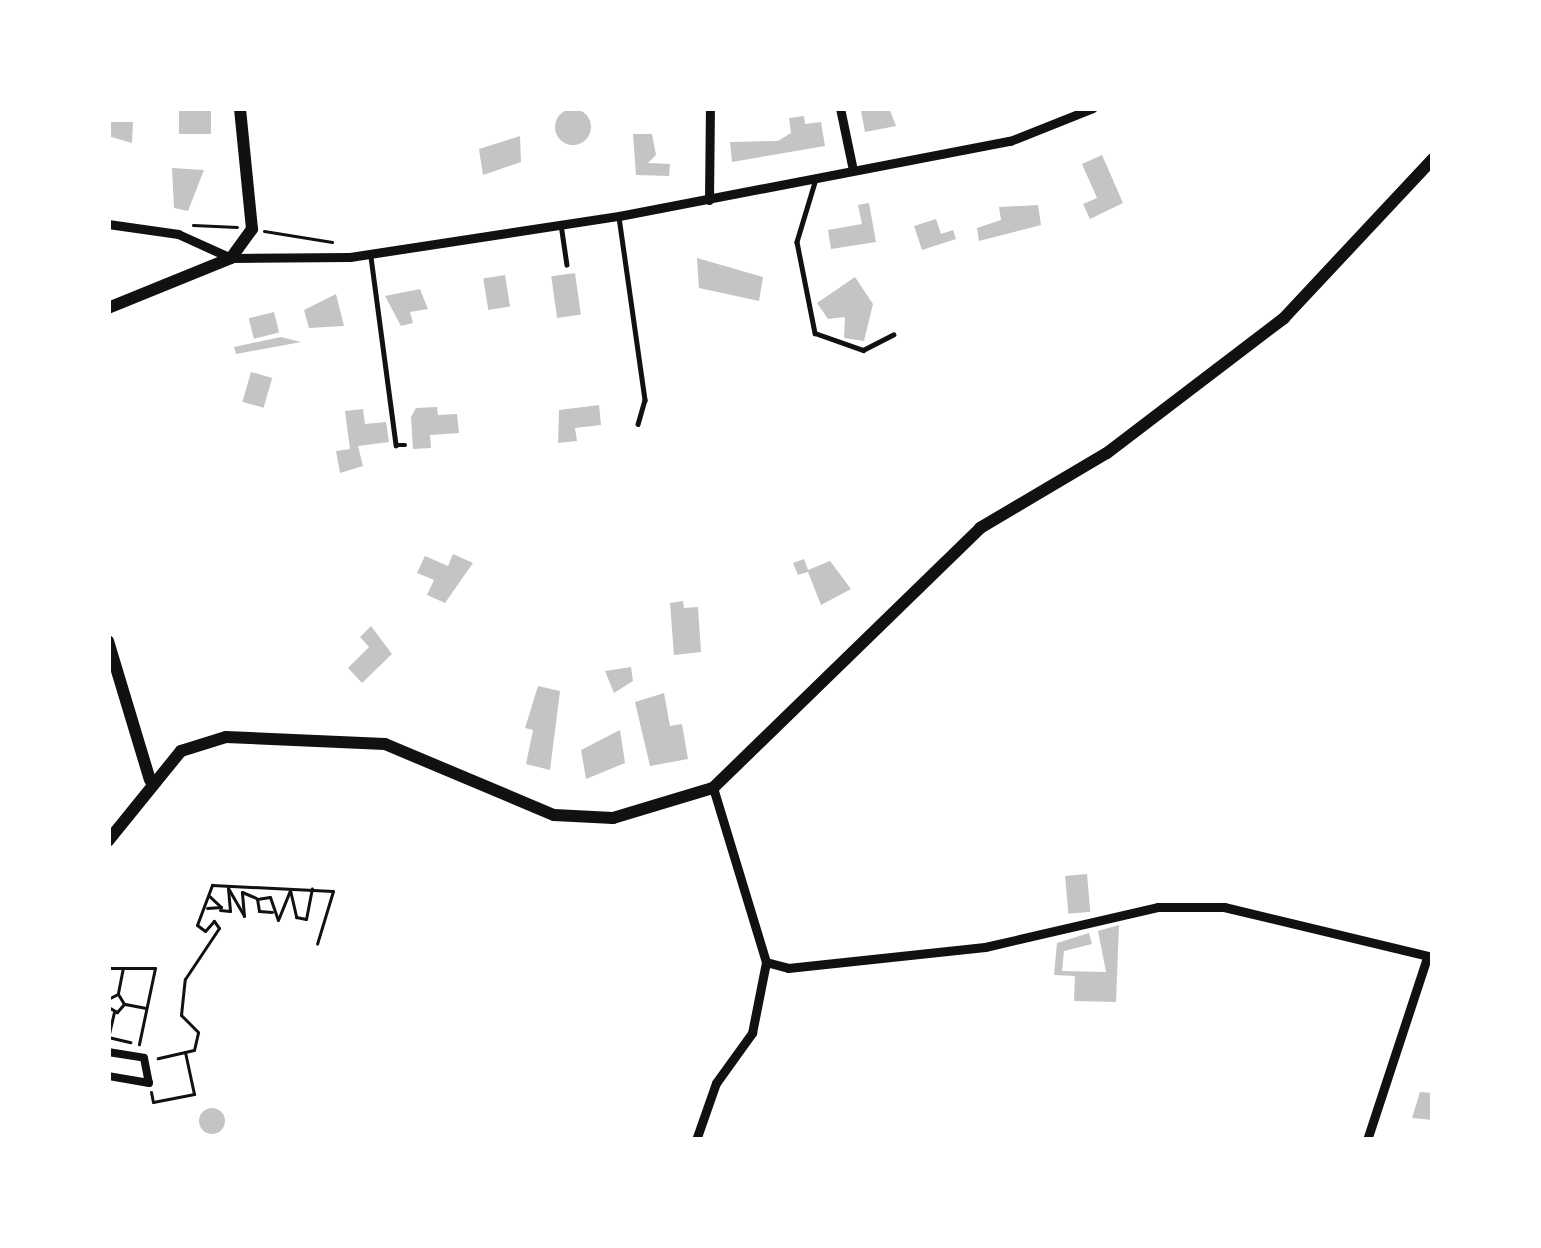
<!DOCTYPE html>
<html>
<head>
<meta charset="utf-8">
<style>
  body { margin:0 }
  #map { position:relative; width:1541px; height:1248px; overflow:hidden; background:#fff; font-family:"DejaVu Sans",sans-serif }
  div>[style] { position:absolute }
  .building>* { inset:0; background:#c4c4c4; transform-origin:0 0 }
  .round { border-radius:50% }
  .path>* { height:3px; margin:-1.5px; padding:0 1.5px; transform-origin:1.5px; border-radius:1.5px; background:#111 }
  .service>* { height:4.5px; margin:-2.25px; padding:0 2.25px; transform-origin:2.25px; border-radius:2.25px; background:#111 }
  .pedestrian>* { height:8px; margin:-4px; padding:0 4px; transform-origin:4px; border-radius:4px; background:#111 }
  .minor>* { height:9px; margin:-4.5px; padding:0 4.5px; transform-origin:4.5px; border-radius:4.5px; background:#111 }
  .tertiary>* { height:12px; margin:-6px; padding:0 6px; transform-origin:6px; border-radius:6px; background:#111 }
  span { translate:-50% -50%; white-space:nowrap; text-align:center; line-height:1.15; -webkit-text-stroke:12px #fff; paint-order:stroke }
  .frame { position:absolute; inset:0; border:111px solid #fff; pointer-events:none }
</style>
</head>
<body>
<div id="map">
  <div class="building">
    <i style="clip-path:polygon(889px 108px,896px 126px,865px 132px,861px 111px)"></i>
    <i class="round" style="left:555px;top:109px;width:36px;height:36px"></i>
    <i style="left:179px;top:111px;width:32px;height:23px"></i>
    <i style="clip-path:polygon(804px 116px,805px 124px,821px 122px,825px 146px,732px 162px,730px 142px,778px 141px,791px 133px,789px 118px)"></i>
    <i style="clip-path:polygon(108px 122px,133px 122px,132px 143px,108px 136px)"></i>
    <i style="clip-path:polygon(633px 134px,652px 134px,656px 155px,648px 163px,670px 164px,669px 176px,636px 175px)"></i>
    <i style="clip-path:polygon(520px 136px,521px 162px,483px 175px,479px 149px)"></i>
    <i style="clip-path:polygon(1102px 155px,1123px 203px,1090px 219px,1083px 204px,1097px 198px,1082px 164px)"></i>
    <i style="clip-path:polygon(172px 168px,204px 170px,188px 211px,174px 208px)"></i>
    <i style="clip-path:polygon(869px 203px,876px 242px,831px 249px,828px 230px,862px 224px,858px 205px)"></i>
    <i style="clip-path:polygon(1038px 205px,1041px 225px,979px 241px,977px 228px,1001px 220px,999px 207px)"></i>
    <i style="clip-path:polygon(936px 219px,941px 234px,953px 230px,956px 239px,922px 250px,914px 226px)"></i>
    <i style="clip-path:polygon(697px 258px,763px 277px,759px 301px,699px 288px)"></i>
    <i style="left:575px;top:273px;width:42px;height:24px;rotate:82deg"></i>
    <i style="left:505px;top:275px;width:32px;height:22px;rotate:81deg"></i>
    <i style="clip-path:polygon(855px 277px,873px 304px,864px 341px,844px 338px,845px 317px,828px 319px,817px 303px)"></i>
    <i style="clip-path:polygon(420px 289px,428px 309px,410px 312px,413px 323px,401px 326px,385px 296px)"></i>
    <i style="clip-path:polygon(336px 294px,344px 326px,309px 328px,304px 310px)"></i>
    <i style="left:274px;top:312px;width:21px;height:26px;rotate:76deg"></i>
    <i style="clip-path:polygon(281px 337px,301px 342px,236px 354px,234px 347px)"></i>
    <i style="left:251px;top:372px;width:22px;height:31px;rotate:16deg"></i>
    <i style="clip-path:polygon(599px 405px,601px 425px,575px 428px,577px 441px,558px 443px,559px 410px)"></i>
    <i style="clip-path:polygon(437px 407px,438px 415px,457px 414px,459px 433px,430px 435px,431px 448px,413px 449px,411px 417px,416px 408px)"></i>
    <i style="clip-path:polygon(363px 409px,365px 424px,386px 422px,389px 442px,358px 446px,363px 466px,340px 473px,336px 451px,350px 449px,345px 411px)"></i>
    <i style="clip-path:polygon(453px 554px,473px 563px,445px 603px,427px 595px,434px 580px,417px 573px,425px 556px,448px 566px)"></i>
    <i style="clip-path:polygon(804px 559px,808px 570px,830px 561px,851px 589px,821px 605px,808px 572px,798px 575px,793px 563px)"></i>
    <i style="clip-path:polygon(683px 601px,684px 608px,698px 607px,701px 652px,674px 655px,670px 603px)"></i>
    <i style="clip-path:polygon(371px 626px,392px 654px,362px 683px,348px 668px,369px 647px,360px 637px)"></i>
    <i style="clip-path:polygon(631px 667px,633px 681px,614px 693px,605px 671px)"></i>
    <i style="clip-path:polygon(538px 686px,560px 691px,550px 770px,526px 764px,533px 730px,525px 728px)"></i>
    <i style="clip-path:polygon(664px 693px,670px 726px,682px 724px,688px 759px,650px 766px,635px 702px)"></i>
    <i style="clip-path:polygon(620px 730px,625px 763px,586px 779px,581px 750px)"></i>
    <i style="left:1087px;top:874px;width:38px;height:22px;rotate:85deg"></i>
    <i style="clip-path:polygon(1119px 925px,1116px 1002px,1074px 1001px,1075px 976px,1054px 975px,1057px 943px,1089px 933px,1092px 944px,1064px 951px,1062px 971px,1106px 972px,1098px 931px)"></i>
    <i style="clip-path:polygon(1420px 1092px,1433px 1093px,1433px 1120px,1412px 1118px)"></i>
    <i class="round" style="left:199px;top:1108px;width:26px;height:26px"></i>
  </div>
  <div class="path">
    <i style="left:193px;top:225px;width:44px;rotate:2.6deg"></i>
    <i style="left:264px;top:231px;width:69px;rotate:9.2deg"></i>
    <i style="left:207px;top:908px;width:14px;rotate:-4deg"></i>
    <i style="left:221px;top:907px;width:16px;rotate:-137deg"></i>
    <i style="left:220px;top:910px;width:10px;rotate:6deg"></i>
    <i style="left:230px;top:911px;width:23px;rotate:-95deg"></i>
    <i style="left:228px;top:888px;width:32px;rotate:60deg"></i>
    <i style="left:244px;top:916px;width:24px;rotate:-95deg"></i>
    <i style="left:242px;top:892px;width:15px;rotate:23deg"></i>
    <i style="left:272px;top:912px;width:13px;rotate:-176deg"></i>
    <i style="left:259px;top:911px;width:12px;rotate:-99deg"></i>
    <i style="left:257px;top:899px;width:13px;rotate:-9deg"></i>
    <i style="left:270px;top:897px;width:24px;rotate:71deg"></i>
    <i style="left:278px;top:920px;width:32px;rotate:-68deg"></i>
    <i style="left:290px;top:890px;width:28px;rotate:77deg"></i>
    <i style="left:296px;top:917px;width:10px;rotate:11deg"></i>
    <i style="left:306px;top:919px;width:31px;rotate:-79deg"></i>
    <i style="left:108px;top:968px;width:47px"></i>
    <i style="left:155px;top:968px;width:78px;rotate:101.9deg"></i>
    <i style="left:118px;top:993px;width:25px;rotate:-79deg"></i>
    <i style="left:108px;top:999px;width:11px;rotate:-27deg"></i>
    <i style="left:118px;top:994px;width:12px;rotate:59deg"></i>
    <i style="left:124px;top:1004px;width:11px;rotate:131deg"></i>
    <i style="left:117px;top:1012px;width:10px;rotate:-151deg"></i>
    <i style="left:125px;top:1004px;width:20px;rotate:11deg"></i>
    <i style="left:108px;top:1037px;width:23px;rotate:13deg"></i>
    <i style="left:108px;top:1038px;width:26px;rotate:-77deg"></i>
    <i style="left:185px;top:1052px;width:9px;rotate:-13deg"></i>
    <i style="left:194px;top:1050px;width:18px;rotate:-77deg"></i>
    <i style="left:198px;top:1032px;width:24px;rotate:-135deg"></i>
    <i style="left:181px;top:1015px;width:36px;rotate:-84deg"></i>
    <i style="left:185px;top:979px;width:61px;rotate:-56.3deg"></i>
    <i style="left:219px;top:928px;width:9px;rotate:-126deg"></i>
    <i style="left:214px;top:921px;width:13px;rotate:132deg"></i>
    <i style="left:205px;top:931px;width:10px;rotate:-143deg"></i>
    <i style="left:197px;top:925px;width:43px;rotate:-69.4deg"></i>
    <i style="left:212px;top:885px;width:121px;rotate:2.8deg"></i>
    <i style="left:333px;top:891px;width:55px;rotate:106.8deg"></i>
    <i style="left:151px;top:1092px;width:10px;rotate:79deg"></i>
    <i style="left:153px;top:1102px;width:42px;rotate:-11deg"></i>
    <i style="left:194px;top:1094px;width:43px;rotate:-102.1deg"></i>
    <i style="left:185px;top:1052px;width:28px;rotate:167deg"></i>
  </div>
  <div class="service">
    <i style="left:816px;top:179px;width:66px;rotate:106.8deg"></i>
    <i style="left:797px;top:242px;width:93px;rotate:78.8deg"></i>
    <i style="left:815px;top:333px;width:51px;rotate:19.5deg"></i>
    <i style="left:863px;top:350px;width:34px;rotate:-27deg"></i>
    <i style="left:619px;top:217px;width:185px;rotate:81.9deg"></i>
    <i style="left:645px;top:400px;width:25px;rotate:106deg"></i>
    <i style="left:561px;top:224px;width:41px;rotate:81.7deg"></i>
    <i style="left:371px;top:257px;width:190px;rotate:82.4deg"></i>
    <i style="left:396px;top:445px;width:9px"></i>
  </div>
  <div class="pedestrian">
    <i style="left:108px;top:1052px;width:36px;rotate:9deg"></i>
    <i style="left:144px;top:1058px;width:25px;rotate:79deg"></i>
    <i style="left:149px;top:1083px;width:42px;rotate:-170.3deg"></i>
  </div>
  <div class="minor">
    <i style="left:840px;top:108px;width:63px;rotate:78.2deg"></i>
    <i style="left:709px;top:200px;width:92px;rotate:-89.4deg"></i>
    <i style="left:108px;top:224px;width:71px;rotate:8.1deg"></i>
    <i style="left:178px;top:234px;width:58px;rotate:24.4deg"></i>
    <i style="left:231px;top:258px;width:119px;rotate:-0.5deg"></i>
    <i style="left:350px;top:257px;width:272px;rotate:-8.7deg"></i>
    <i style="left:619px;top:216px;width:398px;rotate:-10.9deg"></i>
    <i style="left:1010px;top:141px;width:89px;rotate:-21.7deg"></i>
    <i style="left:766px;top:962px;width:23px;rotate:15deg"></i>
    <i style="left:788px;top:968px;width:198px;rotate:-6.1deg"></i>
    <i style="left:985px;top:947px;width:178px;rotate:-13deg"></i>
    <i style="left:1158px;top:907px;width:66px"></i>
    <i style="left:1224px;top:907px;width:215px;rotate:13.5deg"></i>
    <i style="left:696px;top:1140px;width:60px;rotate:-70.7deg"></i>
    <i style="left:716px;top:1083px;width:62px;rotate:-54.2deg"></i>
    <i style="left:752px;top:1033px;width:72px;rotate:-78.8deg"></i>
    <i style="left:766px;top:962px;width:182px;rotate:-106.9deg"></i>
    <i style="left:1367px;top:1140px;width:192px;rotate:-71.8deg"></i>
  </div>
  <div class="tertiary">
    <i style="left:108px;top:308px;width:133px;rotate:-22.1deg"></i>
    <i style="left:231px;top:258px;width:36px;rotate:-54deg"></i>
    <i style="left:252px;top:229px;width:122px;rotate:-95.7deg"></i>
    <i style="left:108px;top:641px;width:145px;rotate:73.2deg"></i>
    <i style="left:108px;top:841px;width:116px;rotate:-51deg"></i>
    <i style="left:181px;top:751px;width:47px;rotate:-17.3deg"></i>
    <i style="left:226px;top:737px;width:159px;rotate:2.5deg"></i>
    <i style="left:385px;top:744px;width:183px;rotate:22.8deg"></i>
    <i style="left:554px;top:815px;width:59px;rotate:2.9deg"></i>
    <i style="left:613px;top:818px;width:104px;rotate:-16.7deg"></i>
    <i style="left:713px;top:788px;width:373px;rotate:-44.2deg"></i>
    <i style="left:980px;top:528px;width:147px;rotate:-30.6deg"></i>
    <i style="left:1107px;top:453px;width:223px;rotate:-37.3deg"></i>
    <i style="left:1284px;top:318px;width:218px;rotate:-46.9deg"></i>
  </div>
  <div class="frame"></div>
</div>
</body>
</html>
